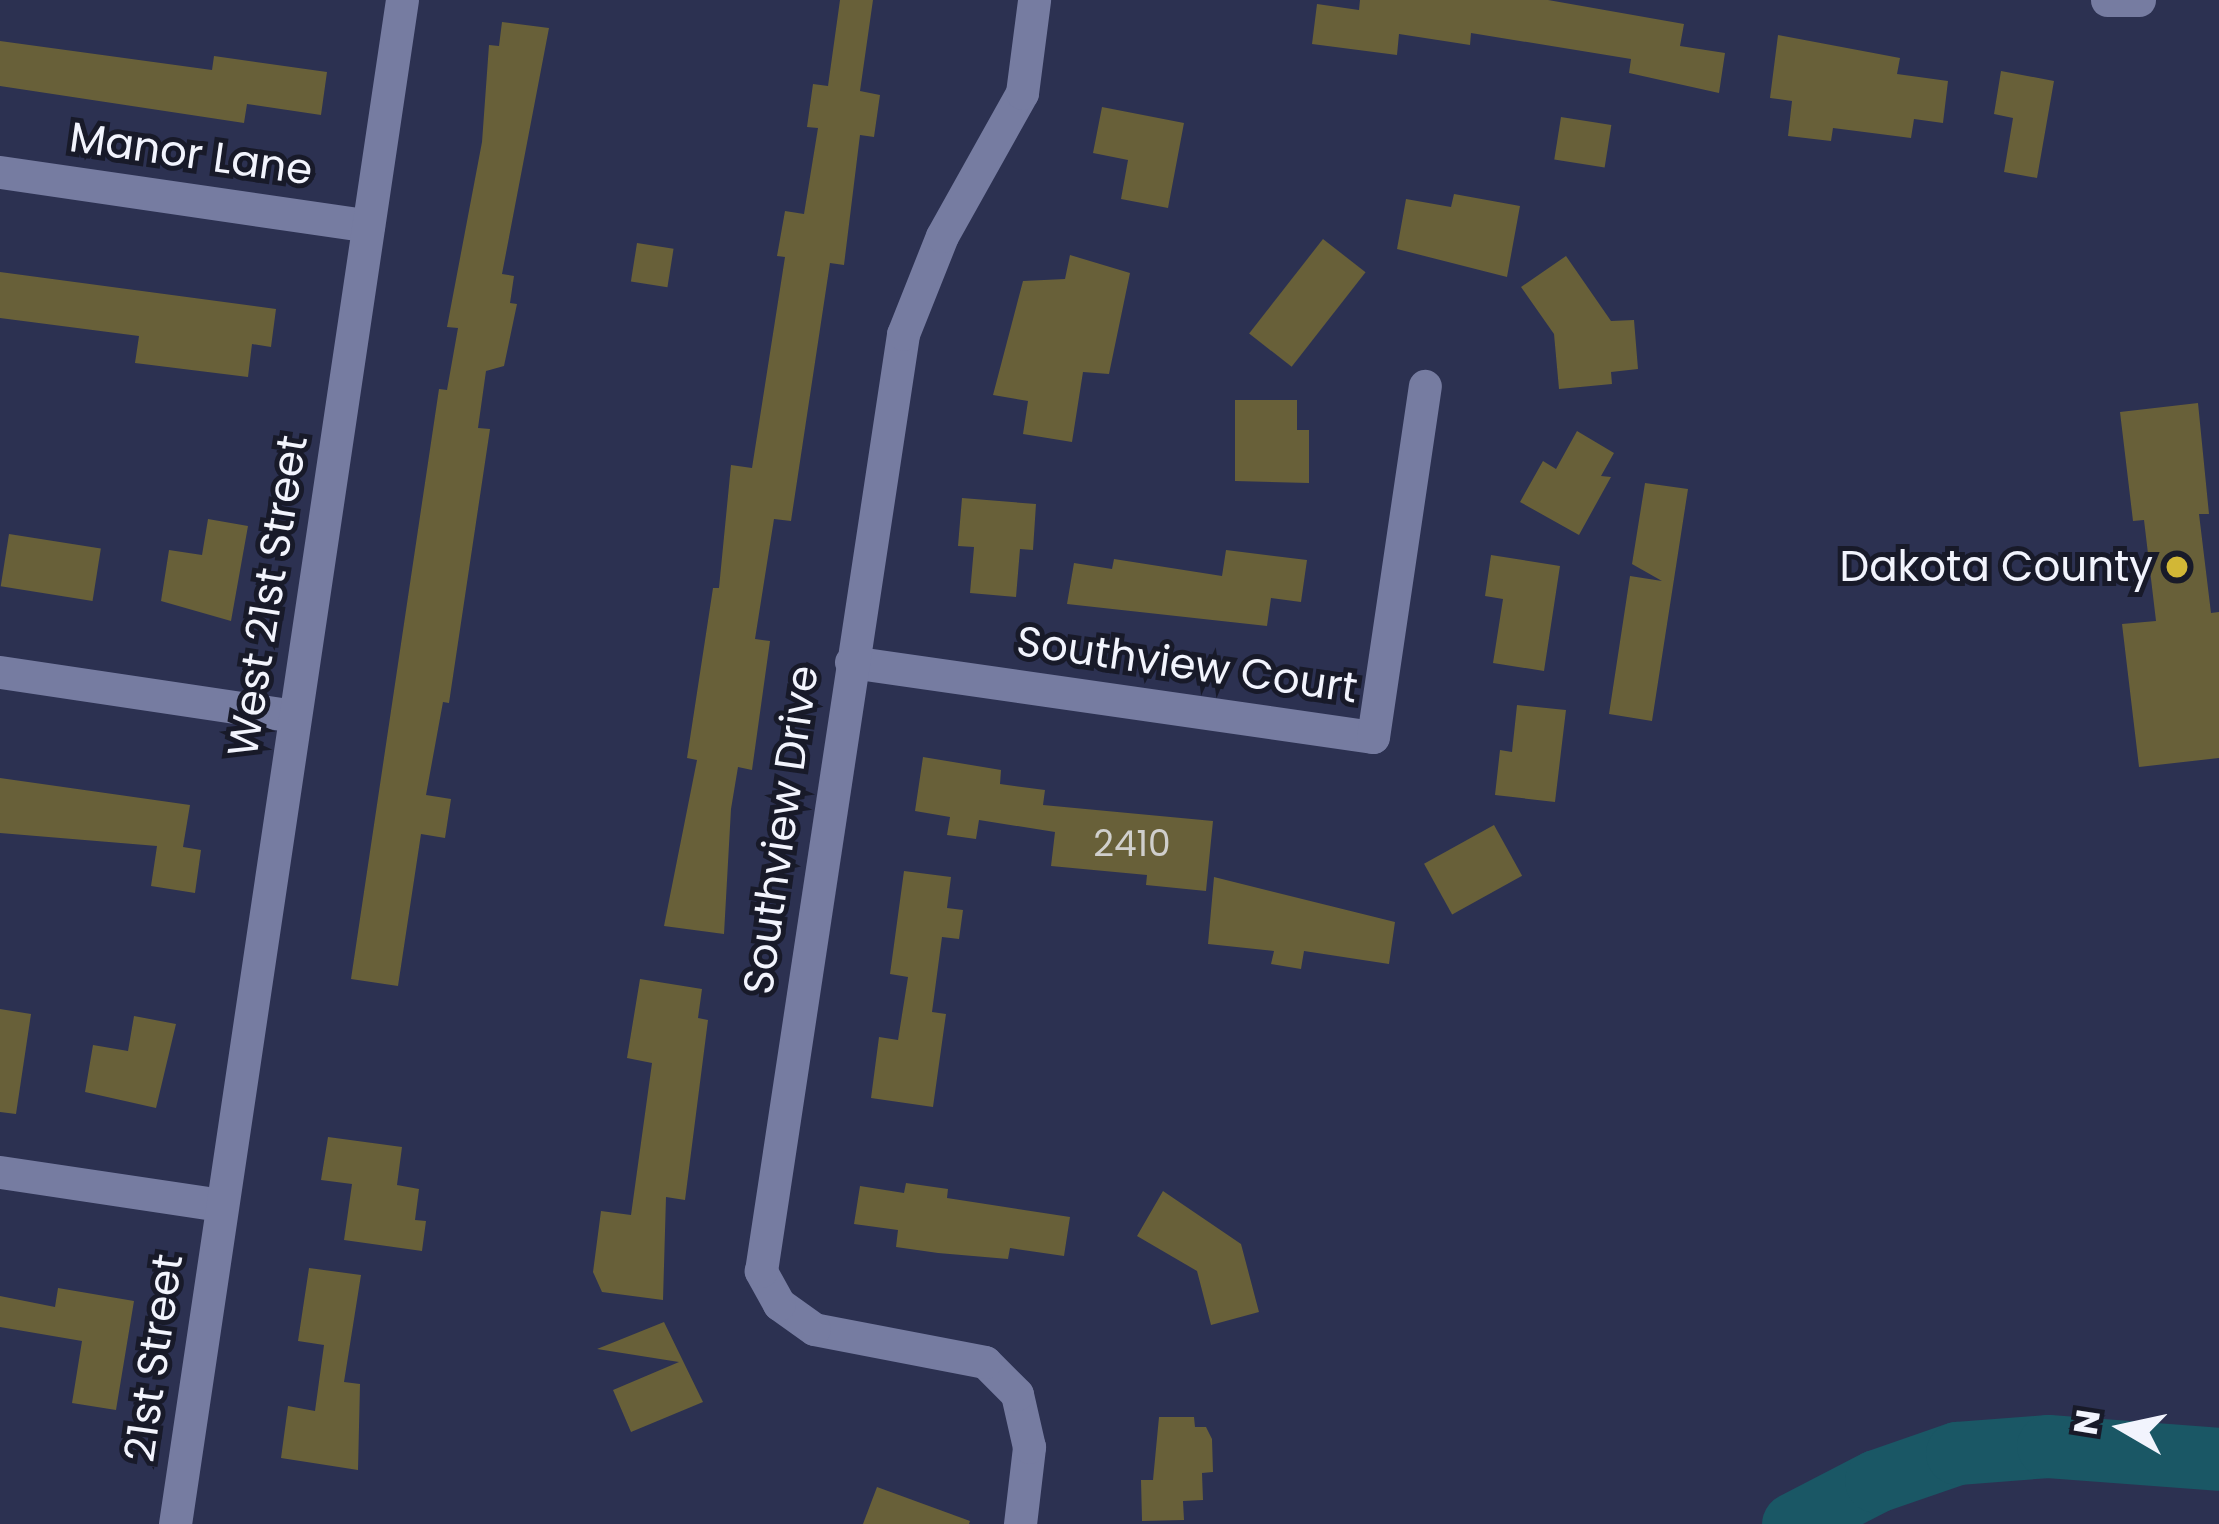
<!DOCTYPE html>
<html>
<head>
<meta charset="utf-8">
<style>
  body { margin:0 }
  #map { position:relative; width:2219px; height:1524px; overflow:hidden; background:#2c3151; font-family:Poppins,sans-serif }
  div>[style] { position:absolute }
  .river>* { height:63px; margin:-31.5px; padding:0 31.5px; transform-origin:31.5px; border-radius:31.5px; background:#1a5765 }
  .building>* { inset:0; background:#686039; transform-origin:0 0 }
  .minor>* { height:33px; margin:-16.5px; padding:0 16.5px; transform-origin:16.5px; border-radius:16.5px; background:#767ca1 }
  .tertiary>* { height:33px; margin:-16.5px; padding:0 16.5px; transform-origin:16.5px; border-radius:16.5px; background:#767ca1 }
  .dots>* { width:33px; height:33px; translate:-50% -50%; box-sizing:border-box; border:6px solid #181a29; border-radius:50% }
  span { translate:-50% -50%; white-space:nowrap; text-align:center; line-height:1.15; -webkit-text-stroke:10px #181a29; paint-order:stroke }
  .number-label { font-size:36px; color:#d0cfcc }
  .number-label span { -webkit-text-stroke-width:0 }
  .street-label { font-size:42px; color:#f2f4fd }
  .poi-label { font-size:42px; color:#f2f4fd }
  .right { translate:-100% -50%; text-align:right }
  .north { position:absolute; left:2063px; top:1368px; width:120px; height:120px; -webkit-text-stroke:9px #181a29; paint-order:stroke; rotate:279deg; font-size:33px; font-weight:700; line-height:48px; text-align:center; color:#f2f4fd }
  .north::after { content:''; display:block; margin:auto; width:42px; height:54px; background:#f2f4fd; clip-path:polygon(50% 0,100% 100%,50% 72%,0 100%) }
</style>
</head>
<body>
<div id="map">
  <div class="river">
    <i style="left:1793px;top:1524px;width:93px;rotate:-27.4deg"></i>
    <i style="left:1876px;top:1481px;width:86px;rotate:-19.1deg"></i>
    <i style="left:1957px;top:1453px;width:91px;rotate:-4.4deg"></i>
    <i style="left:2048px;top:1446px;width:171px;rotate:4.3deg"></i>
  </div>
  <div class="building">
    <i style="clip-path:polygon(840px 0,873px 0,860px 91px,880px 95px,874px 137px,860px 135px,844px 265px,830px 263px,791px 521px,774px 519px,755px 639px,770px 641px,752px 770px,738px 767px,731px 809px,724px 934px,664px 926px,697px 760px,687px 758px,713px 588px,719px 588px,731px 465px,752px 468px,785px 257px,777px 256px,785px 211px,804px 214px,818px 128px,807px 127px,813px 84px,828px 86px)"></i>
    <i style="clip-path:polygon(1360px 0,1548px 0,1684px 24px,1680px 46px,1725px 53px,1719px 93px,1629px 73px,1631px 59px,1471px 33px,1470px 45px,1399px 34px,1397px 55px,1312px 44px,1317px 4px,1359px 10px)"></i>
    <i style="clip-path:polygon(502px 22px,549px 28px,502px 274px,514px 276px,510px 303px,517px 304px,504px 366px,486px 371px,478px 428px,490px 429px,449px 703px,443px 702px,426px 795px,451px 799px,445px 838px,421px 834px,398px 986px,351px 979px,439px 389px,447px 390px,458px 328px,447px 327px,482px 142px,489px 45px,499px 46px)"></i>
    <i style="clip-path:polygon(1778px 35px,1900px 58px,1897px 74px,1948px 81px,1943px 123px,1914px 119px,1911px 138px,1833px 128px,1831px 141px,1788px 136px,1792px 101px,1770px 98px)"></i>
    <i style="clip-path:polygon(0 41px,212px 70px,214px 56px,327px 72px,321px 115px,247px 104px,244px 123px,0 86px)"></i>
    <i style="clip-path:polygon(2001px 71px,2054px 81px,2037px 178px,2004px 172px,2013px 118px,1994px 114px)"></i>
    <i style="clip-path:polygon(1102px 107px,1184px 123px,1168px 208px,1121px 199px,1128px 160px,1093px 153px)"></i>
    <i style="left:1561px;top:117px;width:51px;height:43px;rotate:9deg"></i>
    <i style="clip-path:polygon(1454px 194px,1520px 206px,1507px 277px,1397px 249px,1406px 199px,1451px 207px)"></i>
    <i style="left:1323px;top:239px;width:54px;height:120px;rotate:38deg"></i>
    <i style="left:637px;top:243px;width:37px;height:39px;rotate:9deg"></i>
    <i style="clip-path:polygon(1070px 255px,1130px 273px,1109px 374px,1083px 372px,1072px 442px,1023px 434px,1028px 401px,993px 395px,1023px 281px,1065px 279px)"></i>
    <i style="clip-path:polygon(1566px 256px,1611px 321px,1634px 320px,1638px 369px,1611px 372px,1612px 384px,1559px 389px,1554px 334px,1521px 287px)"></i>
    <i style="clip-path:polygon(0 272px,276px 309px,271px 347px,252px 344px,248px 377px,135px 363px,139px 336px,0 318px)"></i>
    <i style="clip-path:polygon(1235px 400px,1297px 400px,1297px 430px,1309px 430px,1309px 483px,1235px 481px)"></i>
    <i style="clip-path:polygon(2198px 403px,2209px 514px,2199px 514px,2211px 613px,2219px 612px,2219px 758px,2139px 767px,2122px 624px,2156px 621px,2144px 520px,2133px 521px,2120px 412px)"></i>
    <i style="clip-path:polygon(1577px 431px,1614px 453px,1601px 476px,1611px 477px,1579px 535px,1520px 502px,1543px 461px,1556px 469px)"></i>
    <i style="clip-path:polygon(1645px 483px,1688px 489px,1652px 721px,1609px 714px,1630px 576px,1662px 581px,1632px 564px)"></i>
    <i style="clip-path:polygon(962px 498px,1036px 504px,1033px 550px,1020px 549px,1016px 597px,970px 593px,974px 547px,958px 546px)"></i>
    <i style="clip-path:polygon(208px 519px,248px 526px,231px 621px,161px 601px,169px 550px,202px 555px)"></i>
    <i style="left:9px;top:534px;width:93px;height:53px;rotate:9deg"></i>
    <i style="clip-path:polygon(1226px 550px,1307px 560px,1301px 602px,1271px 598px,1267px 626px,1067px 604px,1074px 563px,1112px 569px,1114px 559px,1222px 576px)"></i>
    <i style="clip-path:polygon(1491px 555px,1560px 566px,1544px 671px,1493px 663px,1503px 599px,1485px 596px)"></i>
    <i style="clip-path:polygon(1517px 705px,1566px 710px,1555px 802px,1495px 795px,1500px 750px,1512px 752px)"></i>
    <i style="clip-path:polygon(923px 757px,1001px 770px,1000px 784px,1045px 790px,1043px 805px,1213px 821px,1206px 891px,1146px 885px,1147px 875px,1051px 866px,1055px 832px,979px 820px,976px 839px,947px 835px,950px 817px,915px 811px)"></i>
    <i style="clip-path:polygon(0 778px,190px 805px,183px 847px,201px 850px,195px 893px,151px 886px,157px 846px,0 833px)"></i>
    <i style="left:1494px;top:825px;width:58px;height:80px;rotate:61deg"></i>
    <i style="clip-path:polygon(904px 871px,951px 877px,947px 908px,963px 910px,959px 939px,942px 937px,932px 1012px,946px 1014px,933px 1107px,871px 1098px,879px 1037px,898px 1040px,908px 977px,890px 974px)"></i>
    <i style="clip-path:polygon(1214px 877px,1395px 922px,1389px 964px,1304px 951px,1301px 969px,1271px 964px,1274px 951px,1208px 944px)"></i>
    <i style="clip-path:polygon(640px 979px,702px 989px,698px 1018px,708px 1020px,685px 1200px,666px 1197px,663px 1300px,602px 1292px,593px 1272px,601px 1211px,631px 1215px,652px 1063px,627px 1058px)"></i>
    <i style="clip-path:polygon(0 1009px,31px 1014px,16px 1114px,0 1112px)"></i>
    <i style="clip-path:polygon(134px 1016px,176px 1024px,156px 1108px,85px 1092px,93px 1045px,128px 1051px)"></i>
    <i style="clip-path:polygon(328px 1137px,402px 1147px,397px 1185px,419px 1189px,415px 1220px,426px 1221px,422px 1251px,344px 1240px,352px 1184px,321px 1180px)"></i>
    <i style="clip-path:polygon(906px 1183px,948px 1189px,947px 1198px,1070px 1217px,1064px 1256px,1010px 1248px,1008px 1259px,938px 1253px,896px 1247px,898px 1230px,854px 1224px,860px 1186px,904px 1193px)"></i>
    <i style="clip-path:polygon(1163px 1191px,1241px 1244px,1259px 1312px,1211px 1325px,1197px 1271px,1137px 1236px)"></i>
    <i style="clip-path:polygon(309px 1268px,361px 1275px,344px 1382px,360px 1384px,358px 1470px,281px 1458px,288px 1406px,315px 1411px,324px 1345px,298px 1341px)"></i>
    <i style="clip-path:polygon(58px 1288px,134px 1301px,116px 1410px,72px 1403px,82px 1341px,0 1327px,0 1296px,55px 1307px)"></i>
    <i style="clip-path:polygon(664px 1322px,703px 1402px,631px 1432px,613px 1390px,679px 1362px,597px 1349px)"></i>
    <i style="clip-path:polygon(1159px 1417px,1194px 1417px,1195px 1427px,1206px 1427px,1212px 1439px,1213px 1472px,1202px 1473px,1203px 1500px,1183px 1501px,1184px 1520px,1142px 1521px,1141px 1480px,1153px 1480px)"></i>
    <i style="clip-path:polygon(877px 1487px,970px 1521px,969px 1524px,863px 1524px)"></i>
  </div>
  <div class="minor">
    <i style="left:0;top:172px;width:372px;rotate:8.3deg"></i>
    <i style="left:851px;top:662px;width:527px;rotate:8.18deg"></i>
    <i style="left:1373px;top:737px;width:355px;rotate:-81.6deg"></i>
    <i style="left:0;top:672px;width:298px;rotate:8.5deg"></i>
    <i style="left:0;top:1172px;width:224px;rotate:8.5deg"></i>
    <i style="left:175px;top:1524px;width:1541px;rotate:-81.53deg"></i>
    <i style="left:1020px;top:1524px;width:78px;rotate:-83.3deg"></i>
    <i style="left:1029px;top:1447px;width:54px;rotate:-102.8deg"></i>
    <i style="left:1017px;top:1394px;width:45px;rotate:-135deg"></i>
    <i style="left:985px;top:1362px;width:174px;rotate:-169.1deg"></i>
    <i style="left:814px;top:1329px;width:43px;rotate:-144.5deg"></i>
    <i style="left:779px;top:1304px;width:38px;rotate:-119deg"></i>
    <i style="left:761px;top:1271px;width:948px;rotate:-81.38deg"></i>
    <i style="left:903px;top:334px;width:105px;rotate:-68.3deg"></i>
    <i style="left:942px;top:236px;width:164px;rotate:-60.8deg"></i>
    <i style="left:1022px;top:93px;width:94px;rotate:-82.6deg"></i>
  </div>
  <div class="tertiary">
    <i style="left:2107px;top:0;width:32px"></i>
  </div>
  <div class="dots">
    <i style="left:2177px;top:567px;background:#d2b736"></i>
  </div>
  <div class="number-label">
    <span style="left:1132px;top:844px">2410</span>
  </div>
  <div class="street-label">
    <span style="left:191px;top:154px;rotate:8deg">Manor Lane</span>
    <span style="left:268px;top:596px;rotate:-81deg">West 21st Street</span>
    <span style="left:1187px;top:665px;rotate:8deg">Southview Court</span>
    <span style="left:781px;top:830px;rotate:-82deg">Southview Drive</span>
    <span style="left:154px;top:1358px;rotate:-82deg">21st Street</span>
  </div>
  <div class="poi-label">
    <span class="right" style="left:2153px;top:567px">Dakota County</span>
  </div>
  <div class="north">N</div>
</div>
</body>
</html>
